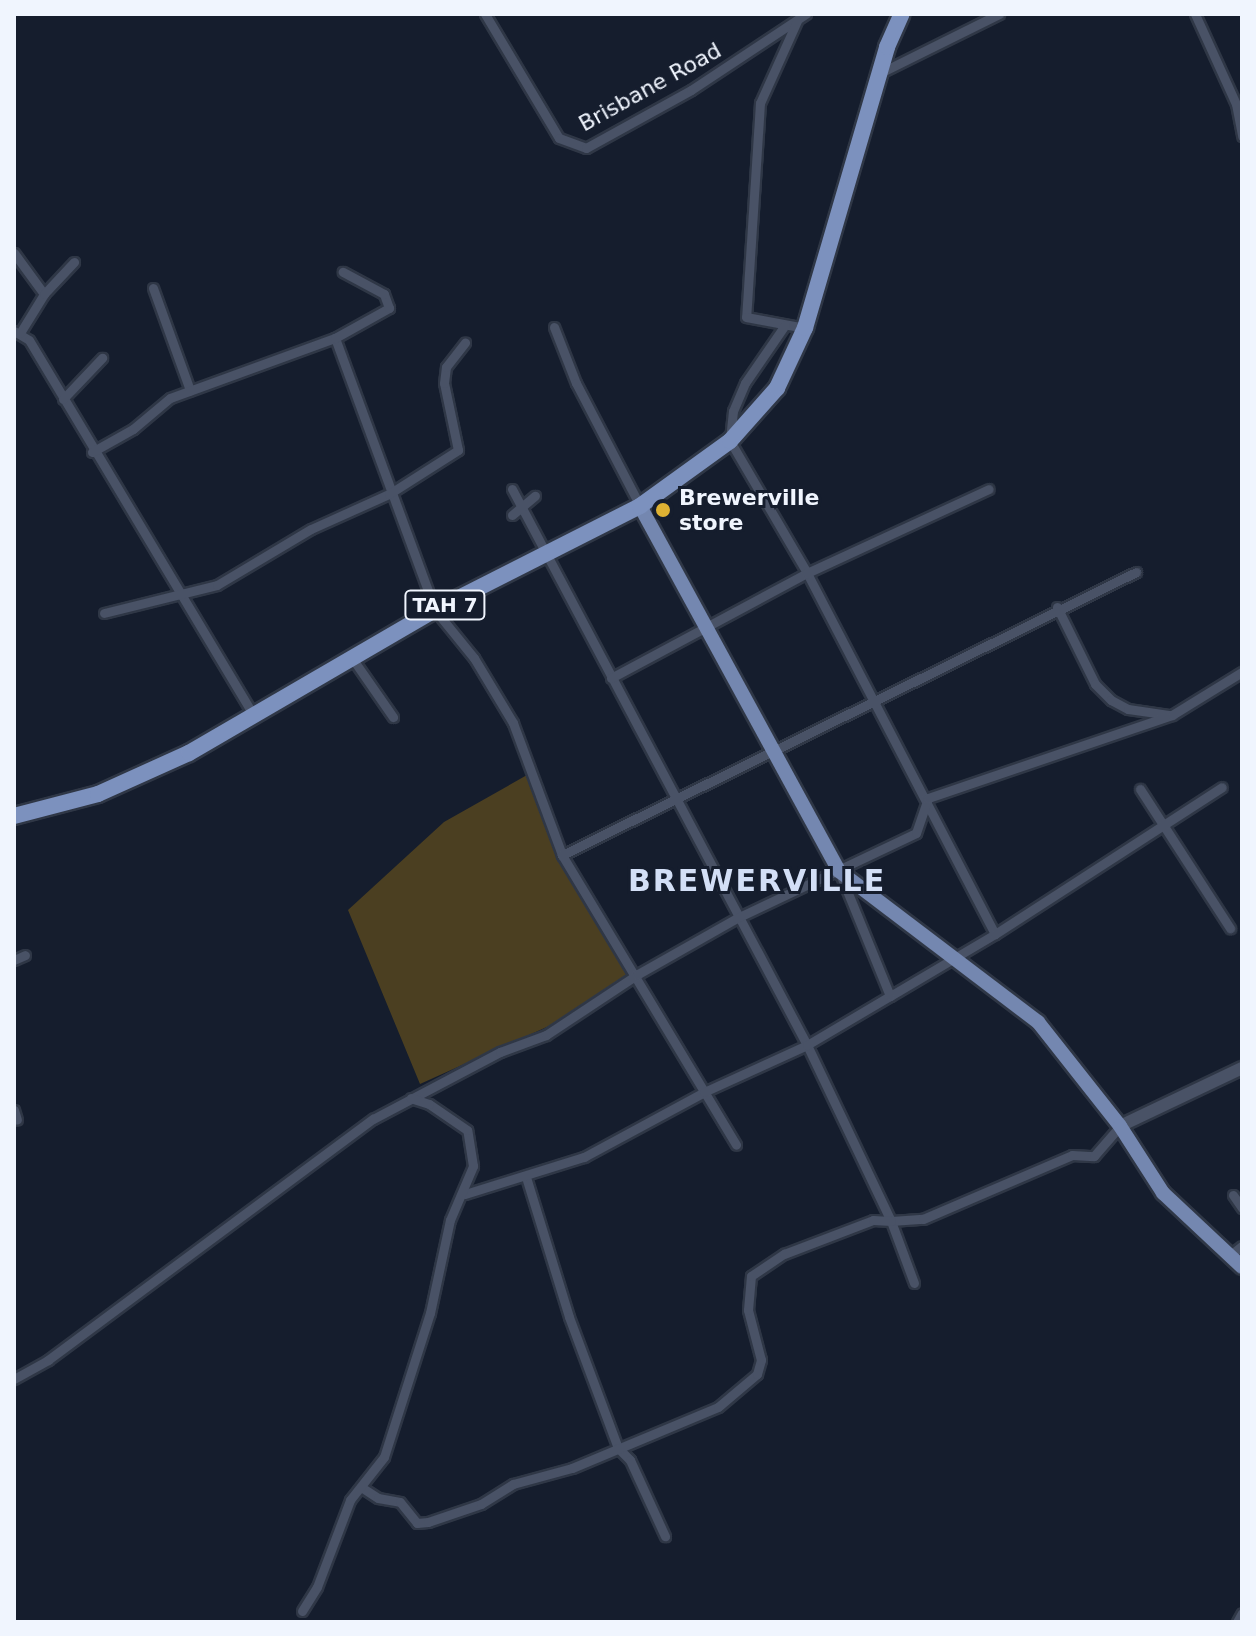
<!DOCTYPE html>
<html>
<head>
<meta charset="utf-8">
<style>
  body { margin:0 }
  #map { position:relative; width:1256px; height:1636px; overflow:hidden; background:#151d2d; font-family:"DejaVu Sans",sans-serif }
  div>[style] { position:absolute }
  .green>* { inset:0; background:#4b3f21 }
  .roads { filter:drop-shadow(2px 0 #2f3746) drop-shadow(-2px 0 #2f3746) drop-shadow(0 2px #2f3746) drop-shadow(0 -2px #2f3746) }
  .minor>* { height:9px; margin:-4.5px; padding:0 4.5px; transform-origin:4.5px; border-radius:4.5px; background:#495266 }
  .tertiary>* { height:12px; margin:-6px; padding:0 6px; transform-origin:6px; border-radius:6px; background:#495266 }
  .primary>* { height:14px; margin:-7px; padding:0 7px; transform-origin:7px; border-radius:7px; background:#7487b0 }
  .trunk>* { height:16px; margin:-8px; padding:0 8px; transform-origin:8px; border-radius:8px; background:#7c91be }
  .dots>* { width:22px; height:22px; translate:-50% -50%; box-sizing:border-box; border:4px solid #151d2d; border-radius:50% }
  span { translate:-50% -50%; white-space:nowrap; text-align:center; line-height:1.15; -webkit-text-stroke:6px #151d2d; paint-order:stroke }
  .shield-label span { padding:2px 6px; background:#151d2d; border:2px solid; border-radius:6px; -webkit-text-stroke-width:0 }
  .shield-label { font-size:20px; color:#f0f5fe; font-weight:700 }
  .street-label { font-size:22px; color:#f0f5fe }
  .poi-label { font-size:22px; color:#f0f5fe; font-weight:700 }
  .left { translate:0 -50%; text-align:left }
  .district-label { font-size:30px; color:#d3dff6; font-weight:700; letter-spacing:2px }
  .frame { position:absolute; inset:0; border:16px solid #f0f5fe; pointer-events:none }
</style>
</head>
<body>
<div id="map">
  <div class="green">
    <i style="clip-path:polygon(527px 775px,552px 843px,630px 974px,549px 1026px,420px 1084px,348px 910px,444px 822px)"></i>
  </div>
  <div class="roads">
    <div class="minor">
      <i style="left:485px;top:14px;width:144px;rotate:59.2deg"></i>
      <i style="left:559px;top:138px;width:29px;rotate:20deg"></i>
      <i style="left:586px;top:148px;width:120px;rotate:-28.9deg"></i>
      <i style="left:691px;top:90px;width:138px;rotate:-33.5deg"></i>
      <i style="left:1195px;top:14px;width:99px;rotate:65.5deg"></i>
      <i style="left:1236px;top:104px;width:33px;rotate:79deg"></i>
      <i style="left:797px;top:21px;width:90px;rotate:114.3deg"></i>
      <i style="left:760px;top:103px;width:214px;rotate:93.7deg"></i>
      <i style="left:746px;top:317px;width:60px;rotate:10.6deg"></i>
      <i style="left:880px;top:73px;width:133px;rotate:-26.4deg"></i>
      <i style="left:14px;top:253px;width:51px;rotate:53.8deg"></i>
      <i style="left:153px;top:288px;width:109px;rotate:70.1deg"></i>
      <i style="left:785px;top:325px;width:70px;rotate:124.6deg"></i>
      <i style="left:745px;top:383px;width:30px;rotate:113deg"></i>
      <i style="left:733px;top:411px;width:30px;rotate:96deg"></i>
      <i style="left:730px;top:441px;width:153px;rotate:59.7deg"></i>
      <i style="left:807px;top:573px;width:407px;rotate:62.5deg"></i>
      <i style="left:995px;top:934px;width:122px;rotate:149.4deg"></i>
      <i style="left:554px;top:327px;width:60px;rotate:68.6deg"></i>
      <i style="left:576px;top:383px;width:139px;rotate:62.5deg"></i>
      <i style="left:14px;top:331px;width:17px;rotate:31deg"></i>
      <i style="left:29px;top:340px;width:437px;rotate:59.1deg"></i>
      <i style="left:20px;top:333px;width:46px;rotate:-58.4deg"></i>
      <i style="left:44px;top:294px;width:44px;rotate:-46.8deg"></i>
      <i style="left:335px;top:338px;width:290px;rotate:69.8deg"></i>
      <i style="left:435px;top:610px;width:62px;rotate:50.9deg"></i>
      <i style="left:474px;top:658px;width:76px;rotate:59deg"></i>
      <i style="left:513px;top:723px;width:141px;rotate:69.6deg"></i>
      <i style="left:562px;top:855px;width:338px;rotate:59deg"></i>
      <i style="left:63px;top:399px;width:57px;rotate:-46.4deg"></i>
      <i style="left:92px;top:452px;width:47px;rotate:-29.3deg"></i>
      <i style="left:133px;top:429px;width:48px;rotate:-40deg"></i>
      <i style="left:170px;top:398px;width:176px;rotate:-20deg"></i>
      <i style="left:335px;top:338px;width:62px;rotate:-29.1deg"></i>
      <i style="left:389px;top:308px;width:15px;rotate:-110deg"></i>
      <i style="left:384px;top:294px;width:47px;rotate:-151.8deg"></i>
      <i style="left:512px;top:489px;width:629px;rotate:62.05deg"></i>
      <i style="left:807px;top:1045px;width:195px;rotate:64.5deg"></i>
      <i style="left:512px;top:515px;width:30px;rotate:-40deg"></i>
      <i style="left:1057px;top:607px;width:86px;rotate:63.7deg"></i>
      <i style="left:1095px;top:684px;width:23px;rotate:45deg"></i>
      <i style="left:1111px;top:700px;width:19px;rotate:28deg"></i>
      <i style="left:1128px;top:709px;width:41px;rotate:8.3deg"></i>
      <i style="left:104px;top:613px;width:116px;rotate:-13.9deg"></i>
      <i style="left:217px;top:585px;width:109px;rotate:-30.8deg"></i>
      <i style="left:311px;top:529px;width:85px;rotate:-24.2deg"></i>
      <i style="left:389px;top:494px;width:82px;rotate:-32.5deg"></i>
      <i style="left:458px;top:450px;width:68px;rotate:-101.8deg"></i>
      <i style="left:444px;top:383px;width:16px;rotate:-83deg"></i>
      <i style="left:446px;top:367px;width:31px;rotate:-52deg"></i>
      <i style="left:352px;top:658px;width:72px;rotate:55.2deg"></i>
      <i style="left:611px;top:678px;width:222px;rotate:-28.2deg"></i>
      <i style="left:807px;top:573px;width:200px;rotate:-24.8deg"></i>
      <i style="left:1140px;top:789px;width:166px;rotate:57.1deg"></i>
      <i style="left:562px;top:855px;width:640px;rotate:-26.24deg"></i>
      <i style="left:995px;top:934px;width:270px;rotate:-32.9deg"></i>
      <i style="left:14px;top:960px;width:12px;rotate:-24deg"></i>
      <i style="left:14px;top:1110px;width:10px;rotate:73deg"></i>
      <i style="left:526px;top:1177px;width:146px;rotate:72.9deg"></i>
      <i style="left:569px;top:1317px;width:140px;rotate:69.5deg"></i>
      <i style="left:618px;top:1448px;width:17px;rotate:45deg"></i>
      <i style="left:630px;top:1460px;width:84px;rotate:65.3deg"></i>
      <i style="left:465px;top:1194px;width:125px;rotate:-17.3deg"></i>
      <i style="left:584px;top:1157px;width:136px;rotate:-28.4deg"></i>
      <i style="left:704px;top:1092px;width:113px;rotate:-24.5deg"></i>
      <i style="left:807px;top:1045px;width:96px;rotate:-30.6deg"></i>
      <i style="left:890px;top:996px;width:135px;rotate:-112.2deg"></i>
      <i style="left:1233px;top:1195px;width:16px;rotate:55deg"></i>
      <i style="left:1229px;top:1256px;width:16px;rotate:-38deg"></i>
      <i style="left:914px;top:1283px;width:66px;rotate:-110.4deg"></i>
      <i style="left:891px;top:1221px;width:32px;rotate:-4deg"></i>
      <i style="left:923px;top:1219px;width:162px;rotate:-23.2deg"></i>
      <i style="left:1072px;top:1155px;width:22px;rotate:3deg"></i>
      <i style="left:1094px;top:1156px;width:40px;rotate:-49deg"></i>
      <i style="left:14px;top:1379px;width:39px;rotate:-29deg"></i>
      <i style="left:48px;top:1360px;width:405px;rotate:-36.6deg"></i>
      <i style="left:373px;top:1119px;width:144px;rotate:-27.8deg"></i>
      <i style="left:500px;top:1052px;width:49px;rotate:-20.3deg"></i>
      <i style="left:546px;top:1035px;width:110px;rotate:-33.5deg"></i>
      <i style="left:638px;top:974px;width:114px;rotate:-29.5deg"></i>
      <i style="left:737px;top:918px;width:198px;rotate:-25.4deg"></i>
      <i style="left:916px;top:833px;width:37px;rotate:-71deg"></i>
      <i style="left:928px;top:798px;width:258px;rotate:-18.8deg"></i>
      <i style="left:1172px;top:715px;width:82px;rotate:-31.6deg"></i>
      <i style="left:361px;top:1487px;width:20px;rotate:33deg"></i>
      <i style="left:378px;top:1498px;width:22px;rotate:10deg"></i>
      <i style="left:400px;top:1502px;width:27px;rotate:51deg"></i>
      <i style="left:417px;top:1523px;width:11px;rotate:-5deg"></i>
      <i style="left:428px;top:1522px;width:56px;rotate:-18.8deg"></i>
      <i style="left:481px;top:1504px;width:38px;rotate:-32deg"></i>
      <i style="left:513px;top:1484px;width:61px;rotate:-15.2deg"></i>
      <i style="left:572px;top:1468px;width:158px;rotate:-22.7deg"></i>
      <i style="left:718px;top:1407px;width:51px;rotate:-40.2deg"></i>
      <i style="left:757px;top:1374px;width:15px;rotate:-74deg"></i>
      <i style="left:761px;top:1360px;width:52px;rotate:-104.6deg"></i>
      <i style="left:748px;top:1310px;width:34px;rotate:-85deg"></i>
      <i style="left:751px;top:1276px;width:40px;rotate:-34deg"></i>
      <i style="left:784px;top:1254px;width:95px;rotate:-20.9deg"></i>
      <i style="left:873px;top:1220px;width:18px;rotate:3deg"></i>
      <i style="left:302px;top:1611px;width:28px;rotate:-58deg"></i>
      <i style="left:317px;top:1587px;width:93px;rotate:-69.2deg"></i>
      <i style="left:350px;top:1500px;width:55px;rotate:-51.7deg"></i>
      <i style="left:384px;top:1457px;width:151px;rotate:-72.3deg"></i>
      <i style="left:430px;top:1313px;width:95px;rotate:-77.9deg"></i>
      <i style="left:450px;top:1220px;width:59px;rotate:-66.9deg"></i>
      <i style="left:473px;top:1166px;width:36px;rotate:-99deg"></i>
      <i style="left:467px;top:1130px;width:46px;rotate:-145.6deg"></i>
      <i style="left:429px;top:1104px;width:19px;rotate:-162deg"></i>
      <i style="left:1237px;top:1622px;width:10px;rotate:-61deg"></i>
    </div>
    <div class="tertiary">
      <i style="left:1120px;top:1126px;width:135px;rotate:-25.4deg"></i>
    </div>
    <div class="primary">
      <i style="left:640px;top:506px;width:416px;rotate:61.4deg"></i>
      <i style="left:839px;top:871px;width:250px;rotate:37.2deg"></i>
      <i style="left:1038px;top:1022px;width:132px;rotate:51.7deg"></i>
      <i style="left:1120px;top:1126px;width:80px;rotate:57.3deg"></i>
      <i style="left:1163px;top:1193px;width:108px;rotate:43.1deg"></i>
    </div>
    <div class="trunk">
      <i style="left:14px;top:816px;width:87px;rotate:-14.7deg"></i>
      <i style="left:98px;top:794px;width:100px;rotate:-24.3deg"></i>
      <i style="left:189px;top:753px;width:285px;rotate:-30.2deg"></i>
      <i style="left:435px;top:610px;width:230px;rotate:-26.9deg"></i>
      <i style="left:640px;top:506px;width:111px;rotate:-35.8deg"></i>
      <i style="left:730px;top:441px;width:71px;rotate:-48.4deg"></i>
      <i style="left:777px;top:388px;width:66px;rotate:-65deg"></i>
      <i style="left:805px;top:328px;width:293px;rotate:-73.7deg"></i>
      <i style="left:887px;top:47px;width:36px;rotate:-66deg"></i>
    </div>
  </div>
  <div class="dots">
    <i style="left:663px;top:510px;background:#deb133"></i>
  </div>
  <div class="shield-label">
    <span style="left:445px;top:605px">TAH 7</span>
  </div>
  <div class="street-label">
    <span style="left:650px;top:87px;rotate:-29deg">Brisbane Road</span>
  </div>
  <div class="poi-label">
    <span class="left" style="left:679px;top:510px">Brewerville<br>store</span>
  </div>
  <div class="district-label">
    <span style="left:757px;top:881px">BREWERVILLE</span>
  </div>
  <div class="frame"></div>
</div>
</body>
</html>
